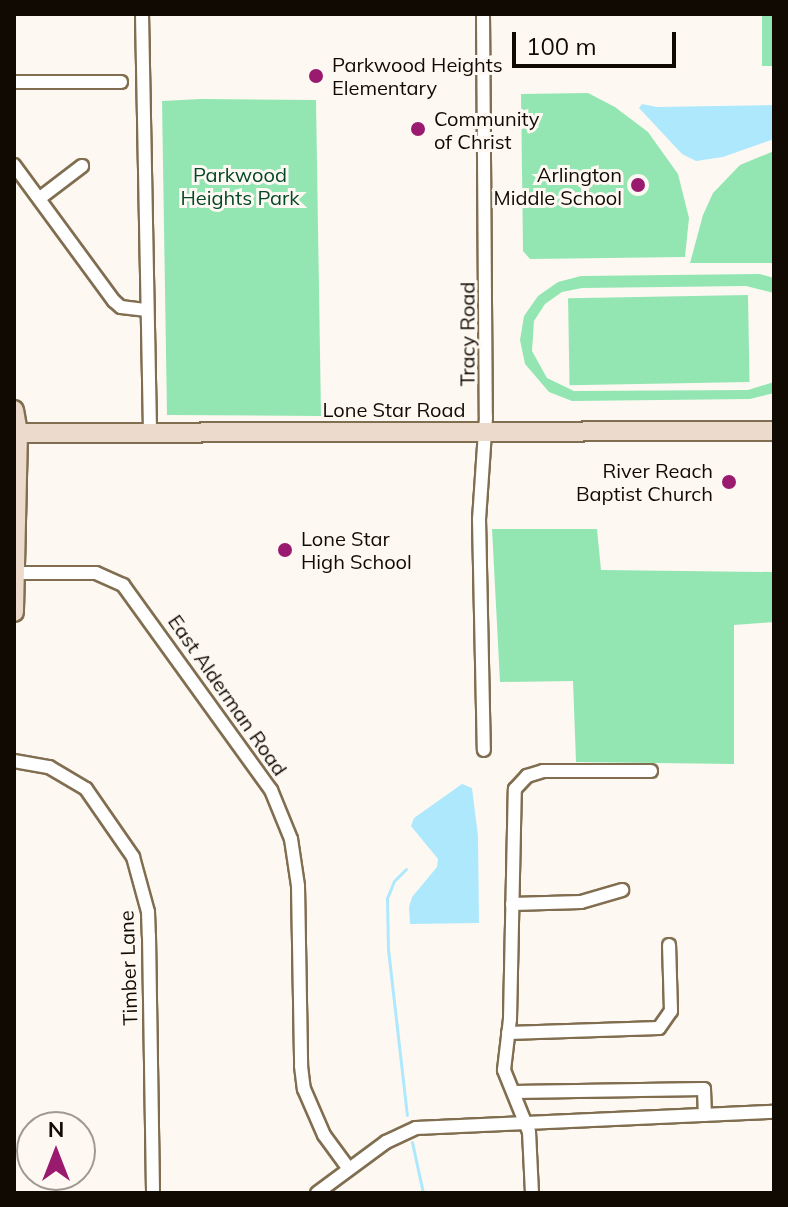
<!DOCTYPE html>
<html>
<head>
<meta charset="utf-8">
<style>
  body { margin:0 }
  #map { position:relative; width:788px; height:1207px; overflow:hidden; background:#fdf9f2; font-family:Mulish,sans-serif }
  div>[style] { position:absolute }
  .green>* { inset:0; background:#93e6b2; transform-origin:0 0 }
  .water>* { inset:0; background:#aee8fd }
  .stream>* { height:3px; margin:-1.5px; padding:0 1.5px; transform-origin:1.5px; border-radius:1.5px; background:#aee8fd }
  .roads { filter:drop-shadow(2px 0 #816e50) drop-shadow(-2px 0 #816e50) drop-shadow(0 2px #816e50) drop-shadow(0 -2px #816e50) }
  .street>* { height:12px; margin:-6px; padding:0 6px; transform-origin:6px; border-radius:6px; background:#fff }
  .secondary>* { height:18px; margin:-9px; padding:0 9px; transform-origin:9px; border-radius:9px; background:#ecdacc }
  .dots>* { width:22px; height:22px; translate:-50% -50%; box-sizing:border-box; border:4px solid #fdf9f2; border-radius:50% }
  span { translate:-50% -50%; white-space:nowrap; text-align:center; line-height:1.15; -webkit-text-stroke:6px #fdf9f2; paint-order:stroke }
  .poi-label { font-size:20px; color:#110a02 }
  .left { translate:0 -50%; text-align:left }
  .right { translate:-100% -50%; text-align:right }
  .park-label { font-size:20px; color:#044828 }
  .street-label { font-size:20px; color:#110a02 }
  .frame { position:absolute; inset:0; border:16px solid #110a02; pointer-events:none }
  .north { position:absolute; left:16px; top:1111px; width:80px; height:80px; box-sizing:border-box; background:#fdf9f2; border:2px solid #9f9992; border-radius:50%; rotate:0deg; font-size:22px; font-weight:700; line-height:32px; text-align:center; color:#110a02 }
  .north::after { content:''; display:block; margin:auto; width:28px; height:36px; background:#9a1a70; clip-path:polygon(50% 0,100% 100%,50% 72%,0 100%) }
  .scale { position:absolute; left:512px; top:32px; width:164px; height:36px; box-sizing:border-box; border:4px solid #110a02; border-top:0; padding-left:10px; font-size:24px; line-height:28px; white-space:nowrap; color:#110a02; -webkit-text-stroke:6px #fdf9f2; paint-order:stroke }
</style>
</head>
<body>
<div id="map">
  <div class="green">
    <i style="left:762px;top:14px;width:12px;height:52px"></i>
    <i style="clip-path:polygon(588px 93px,615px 107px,648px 132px,678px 174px,689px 218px,685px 257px,530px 259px,523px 251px,521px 94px)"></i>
    <i style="clip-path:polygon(201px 99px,316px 100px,321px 416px,167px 415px,162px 101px)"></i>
    <i style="clip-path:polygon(774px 151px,774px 263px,690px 263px,703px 215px,713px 193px,740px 165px)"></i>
    <i style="clip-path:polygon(760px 274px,774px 278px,774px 293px,746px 286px,582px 288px,562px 292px,545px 304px,534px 321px,532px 351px,547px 378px,574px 391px,748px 390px,774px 382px,774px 393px,750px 399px,572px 401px,549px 392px,525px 364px,520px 340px,524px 316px,538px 296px,558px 282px,581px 276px)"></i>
    <i style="left:748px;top:295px;width:87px;height:180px;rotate:89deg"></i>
    <i style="clip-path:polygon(492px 529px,597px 529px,601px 570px,774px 572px,774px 622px,734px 625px,734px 764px,576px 762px,573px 681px,500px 682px)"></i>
  </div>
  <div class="water">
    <i style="clip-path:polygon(642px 104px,657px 107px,774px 105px,774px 139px,723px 157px,696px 161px,682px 154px,639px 108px)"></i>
    <i style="clip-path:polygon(462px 784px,472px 788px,478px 836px,479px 923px,410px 924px,409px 907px,412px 897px,437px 867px,438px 859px,411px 826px,414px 818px)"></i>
  </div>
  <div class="stream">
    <i style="left:406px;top:869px;width:17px;rotate:135deg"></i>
    <i style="left:394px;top:881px;width:18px;rotate:112deg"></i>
    <i style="left:387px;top:898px;width:51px;rotate:88.9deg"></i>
    <i style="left:388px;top:949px;width:167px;rotate:83.5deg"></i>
    <i style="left:412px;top:1142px;width:52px;rotate:77.8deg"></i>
  </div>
  <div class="roads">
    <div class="street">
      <i style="left:142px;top:14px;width:417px;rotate:88.9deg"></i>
      <i style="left:483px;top:14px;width:403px;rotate:89.6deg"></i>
      <i style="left:486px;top:417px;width:102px;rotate:93.9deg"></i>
      <i style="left:479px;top:519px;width:231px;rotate:88.8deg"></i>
      <i style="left:14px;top:82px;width:107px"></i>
      <i style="left:14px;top:165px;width:169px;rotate:53.7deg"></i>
      <i style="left:114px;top:301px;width:9px;rotate:41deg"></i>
      <i style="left:121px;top:307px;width:26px;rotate:7deg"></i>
      <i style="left:40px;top:198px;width:53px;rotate:-37.3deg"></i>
      <i style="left:17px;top:573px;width:79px"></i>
      <i style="left:96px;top:573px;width:30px;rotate:24deg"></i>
      <i style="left:123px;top:585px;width:253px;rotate:54.2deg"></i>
      <i style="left:271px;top:790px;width:53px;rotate:67.8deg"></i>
      <i style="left:291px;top:839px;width:48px;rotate:81.5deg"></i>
      <i style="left:298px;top:886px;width:180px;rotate:89deg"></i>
      <i style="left:301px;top:1066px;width:23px;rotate:83deg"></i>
      <i style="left:304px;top:1089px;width:50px;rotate:66.5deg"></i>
      <i style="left:324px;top:1135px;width:42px;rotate:53.7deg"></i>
      <i style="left:14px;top:761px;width:36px;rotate:10deg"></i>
      <i style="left:49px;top:767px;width:43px;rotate:30.7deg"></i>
      <i style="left:86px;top:789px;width:83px;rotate:55.3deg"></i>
      <i style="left:133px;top:857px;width:57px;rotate:74.7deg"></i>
      <i style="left:148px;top:912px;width:24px;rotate:88deg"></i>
      <i style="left:149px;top:936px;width:257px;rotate:89.1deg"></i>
      <i style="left:512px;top:904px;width:69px;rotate:-1.7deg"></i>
      <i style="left:581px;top:902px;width:43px;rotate:-16.3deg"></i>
      <i style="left:508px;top:1033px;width:151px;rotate:-1.9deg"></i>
      <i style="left:659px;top:1028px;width:21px;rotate:-55deg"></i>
      <i style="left:671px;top:1011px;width:66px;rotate:-91.7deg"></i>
      <i style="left:514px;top:1092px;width:190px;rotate:-0.9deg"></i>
      <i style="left:704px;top:1089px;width:26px;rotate:88deg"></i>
      <i style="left:317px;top:1193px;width:86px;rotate:-36.5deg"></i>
      <i style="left:386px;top:1142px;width:33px;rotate:-25deg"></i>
      <i style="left:416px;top:1128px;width:358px;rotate:-2.6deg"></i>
      <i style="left:532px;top:1193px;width:61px;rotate:-92.8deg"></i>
      <i style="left:529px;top:1132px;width:67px;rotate:-112deg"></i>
      <i style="left:504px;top:1070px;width:51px;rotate:-83.3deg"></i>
      <i style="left:510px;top:1019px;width:230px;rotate:-88.8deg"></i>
      <i style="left:515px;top:789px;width:18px;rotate:-47deg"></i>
      <i style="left:527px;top:776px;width:17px;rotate:-17deg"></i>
      <i style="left:543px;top:771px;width:108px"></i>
    </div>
    <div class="secondary">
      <i style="left:14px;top:410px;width:23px;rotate:80deg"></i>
      <i style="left:18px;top:433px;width:179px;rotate:91.3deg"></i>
      <i style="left:14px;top:433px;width:760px;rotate:-0.15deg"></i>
    </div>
  </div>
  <div class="dots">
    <i style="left:316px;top:76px;background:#9a1a70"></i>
    <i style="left:418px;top:129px;background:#9a1a70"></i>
    <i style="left:638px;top:185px;background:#9a1a70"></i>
    <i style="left:729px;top:482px;background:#9a1a70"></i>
    <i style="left:285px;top:550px;background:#9a1a70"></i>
  </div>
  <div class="poi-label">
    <span class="left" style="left:332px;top:76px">Parkwood Heights<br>Elementary</span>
    <span class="left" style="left:434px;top:130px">Community<br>of Christ</span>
    <span class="right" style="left:622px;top:186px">Arlington<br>Middle School</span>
    <span class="right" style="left:713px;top:482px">River Reach<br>Baptist Church</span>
    <span class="left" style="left:301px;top:550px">Lone Star<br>High School</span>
  </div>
  <div class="park-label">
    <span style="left:240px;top:186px">Parkwood<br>Heights Park</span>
  </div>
  <div class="street-label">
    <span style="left:467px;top:334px;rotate:-90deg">Tracy Road</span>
    <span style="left:394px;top:409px">Lone Star Road</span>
    <span style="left:228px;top:695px;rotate:55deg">East Alderman Road</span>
    <span style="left:128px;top:968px;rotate:-92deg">Timber Lane</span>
  </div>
  <div class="frame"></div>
  <div class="north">N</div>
  <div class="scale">100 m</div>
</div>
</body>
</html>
